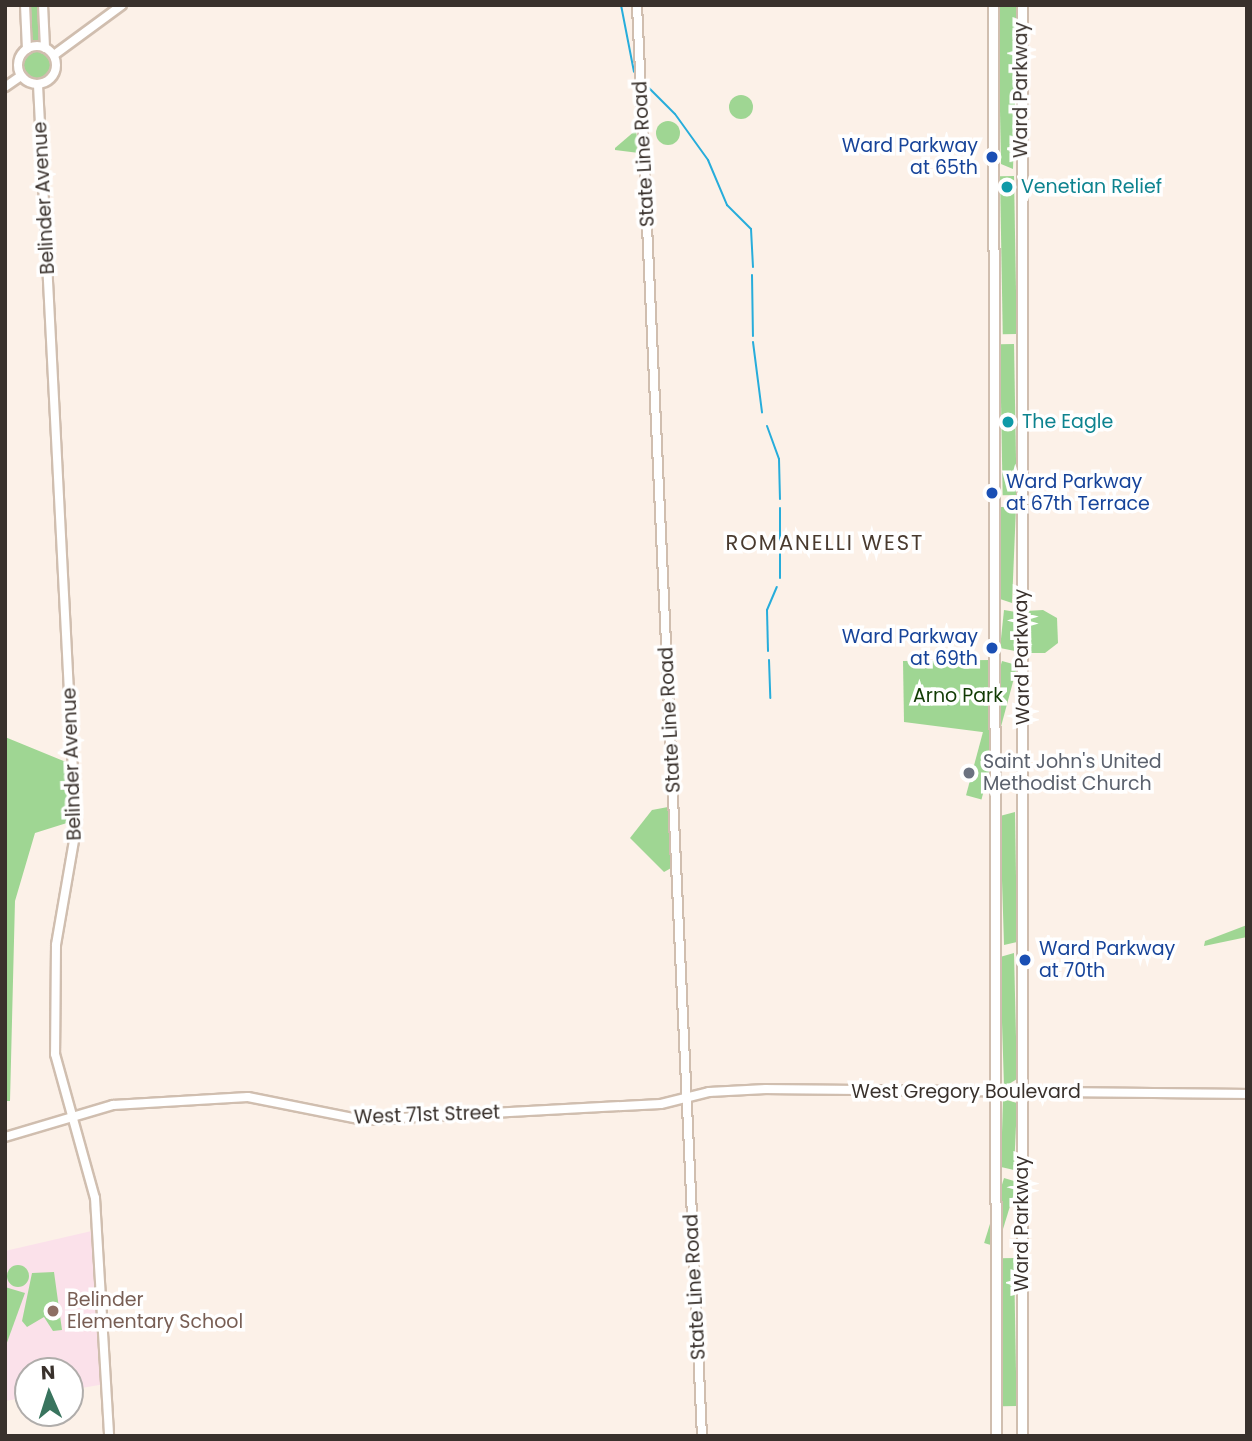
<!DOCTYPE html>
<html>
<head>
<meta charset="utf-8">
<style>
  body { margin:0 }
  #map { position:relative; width:1252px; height:1441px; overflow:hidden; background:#fcf1e8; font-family:Poppins,sans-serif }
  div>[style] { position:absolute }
  .education>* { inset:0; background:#fbe1ea }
  .green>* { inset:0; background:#9fd693; transform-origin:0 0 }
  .round { border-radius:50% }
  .stream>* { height:2px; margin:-1px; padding:0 1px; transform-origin:1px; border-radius:1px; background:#27addb }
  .roads { filter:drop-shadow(2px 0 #d0beaf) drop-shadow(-2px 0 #d0beaf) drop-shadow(0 2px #d0beaf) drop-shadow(0 -2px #d0beaf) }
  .secondary>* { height:8px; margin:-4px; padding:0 4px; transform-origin:4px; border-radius:4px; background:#fff }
  .secondary>.ring { margin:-4px; padding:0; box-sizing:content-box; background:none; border:8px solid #fff; border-radius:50% }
  .primary>* { height:9px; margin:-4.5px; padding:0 4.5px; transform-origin:4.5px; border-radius:4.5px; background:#fff }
  .dots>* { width:19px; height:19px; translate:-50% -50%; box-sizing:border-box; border:4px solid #fff; border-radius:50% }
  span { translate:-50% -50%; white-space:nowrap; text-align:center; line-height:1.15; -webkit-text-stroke:7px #fff; paint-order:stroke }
  .street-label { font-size:19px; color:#39312c }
  .transit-label { font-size:19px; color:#164399 }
  .right { translate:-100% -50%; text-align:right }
  .left { translate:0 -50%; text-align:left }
  .culture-label { font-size:19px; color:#0d838f }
  .park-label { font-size:19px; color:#113b04 }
  .worship-label { font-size:19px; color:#5b616d }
  .education-label { font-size:19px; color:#785e54 }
  .neighbourhood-label { font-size:21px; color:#493a2e; letter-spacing:2px }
  .frame { position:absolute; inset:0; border:7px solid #39312c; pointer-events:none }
  .north { position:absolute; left:14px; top:1357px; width:70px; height:70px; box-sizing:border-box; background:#fff; border:2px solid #b0adab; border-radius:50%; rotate:357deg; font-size:19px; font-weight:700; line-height:28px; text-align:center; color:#39312c }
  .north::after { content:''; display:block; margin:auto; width:24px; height:32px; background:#39745e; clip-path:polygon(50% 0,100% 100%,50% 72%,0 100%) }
</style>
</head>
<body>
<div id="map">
  <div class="education">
    <i style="clip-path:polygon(96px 1230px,105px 1384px,70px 1390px,70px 1371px,28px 1371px,28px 1397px,5px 1401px,5px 1251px)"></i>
  </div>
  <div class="green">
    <i style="clip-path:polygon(27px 5px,40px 5px,39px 41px,31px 41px)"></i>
    <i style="clip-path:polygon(998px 5px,1018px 5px,1013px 169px,1001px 164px)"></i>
    <i class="round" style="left:20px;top:49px;width:32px;height:32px"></i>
    <i class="round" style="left:729px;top:95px;width:24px;height:24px"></i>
    <i class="round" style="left:656px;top:121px;width:24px;height:24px"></i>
    <i style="clip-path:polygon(636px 130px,639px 153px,615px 150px,615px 148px)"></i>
    <i style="left:1014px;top:176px;width:158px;height:14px;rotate:89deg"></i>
    <i style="left:1014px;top:344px;width:151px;height:14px;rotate:89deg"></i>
    <i style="clip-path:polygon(1000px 507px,1016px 507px,1012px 603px,1000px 599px)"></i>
    <i style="clip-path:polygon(1004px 610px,1016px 612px,1015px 651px,1000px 648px)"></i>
    <i style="clip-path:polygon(1043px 610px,1057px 618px,1058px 643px,1045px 653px,1027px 653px,1026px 611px)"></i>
    <i style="clip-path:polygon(990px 660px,990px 733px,904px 722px,903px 661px)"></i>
    <i style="left:1002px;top:661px;width:16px;height:139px;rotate:15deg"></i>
    <i style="clip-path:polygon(5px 737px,66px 762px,70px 822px,35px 833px,15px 901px,10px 1101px,5px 1101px)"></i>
    <i style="clip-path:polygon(668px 807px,673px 867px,664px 872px,630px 838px,652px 810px)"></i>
    <i style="clip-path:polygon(1015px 812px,1017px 942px,1004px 945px,1000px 816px)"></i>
    <i style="clip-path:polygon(1247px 925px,1247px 937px,1204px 946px,1205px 941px)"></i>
    <i style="clip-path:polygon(1014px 953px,1017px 1079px,1004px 1087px,1000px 957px)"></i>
    <i style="clip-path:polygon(1003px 1099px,1017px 1103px,1014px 1170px,1001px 1167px)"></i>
    <i style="left:1004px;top:1178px;width:14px;height:68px;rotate:17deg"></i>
    <i style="left:1014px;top:1258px;width:148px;height:14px;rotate:89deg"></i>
    <i class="round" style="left:7px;top:1265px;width:22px;height:22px"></i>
    <i style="clip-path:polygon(54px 1272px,62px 1330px,53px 1331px,44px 1317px,27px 1327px,22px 1321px,32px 1273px)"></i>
    <i style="clip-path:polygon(5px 1287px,25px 1293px,5px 1348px)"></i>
  </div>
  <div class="stream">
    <i style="left:621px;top:5px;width:68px;rotate:79deg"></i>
    <i style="left:645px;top:84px;width:42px;rotate:45deg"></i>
    <i style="left:675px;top:114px;width:57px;rotate:54.3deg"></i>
    <i style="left:708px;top:160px;width:49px;rotate:67.1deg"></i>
    <i style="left:727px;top:205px;width:34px;rotate:45deg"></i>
    <i style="left:751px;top:229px;width:38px;rotate:87deg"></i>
    <i style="left:752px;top:275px;width:61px;rotate:89.1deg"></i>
    <i style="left:753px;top:342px;width:71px;rotate:82.7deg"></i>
    <i style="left:767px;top:426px;width:35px;rotate:70deg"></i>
    <i style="left:779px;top:459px;width:40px;rotate:88.6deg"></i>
    <i style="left:780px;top:508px;width:70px;rotate:90deg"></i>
    <i style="left:768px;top:651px;width:41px;rotate:-91.4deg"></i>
    <i style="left:767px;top:610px;width:25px;rotate:-67deg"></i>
    <i style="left:769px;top:660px;width:38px;rotate:88deg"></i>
  </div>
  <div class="roads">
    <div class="secondary">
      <i style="left:25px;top:5px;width:44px;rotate:87.4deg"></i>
      <i style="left:43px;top:5px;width:43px;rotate:87.3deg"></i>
      <i style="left:637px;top:5px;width:1432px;rotate:87.4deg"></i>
      <i class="ring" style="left:18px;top:46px;width:30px;height:30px"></i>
      <i style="left:54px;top:55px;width:84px;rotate:-36.3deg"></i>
      <i style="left:38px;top:85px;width:745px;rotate:87.08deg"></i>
      <i style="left:76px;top:829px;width:118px;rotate:99.8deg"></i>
      <i style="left:56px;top:945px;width:109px;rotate:90.5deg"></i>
      <i style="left:55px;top:1054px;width:149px;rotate:74.5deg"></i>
      <i style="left:95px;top:1198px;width:238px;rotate:86.6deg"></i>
      <i style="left:5px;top:87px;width:19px;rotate:-35deg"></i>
      <i style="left:5px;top:1137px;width:113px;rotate:-16.5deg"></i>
      <i style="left:113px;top:1105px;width:135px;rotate:-3.4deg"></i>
      <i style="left:248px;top:1097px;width:117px;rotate:11.3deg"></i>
      <i style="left:363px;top:1120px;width:298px;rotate:-3.1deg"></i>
      <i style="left:661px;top:1104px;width:49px;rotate:-14deg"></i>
      <i style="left:709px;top:1092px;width:57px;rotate:-3deg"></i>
      <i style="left:766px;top:1089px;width:481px;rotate:0.6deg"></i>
    </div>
    <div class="primary">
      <i style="left:993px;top:5px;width:1431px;rotate:89.88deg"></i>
      <i style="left:1022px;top:1436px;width:1431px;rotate:-90deg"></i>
    </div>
  </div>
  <div class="dots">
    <i style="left:992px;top:157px;background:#1a4fb4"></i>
    <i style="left:1007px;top:187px;background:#0f9aa8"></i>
    <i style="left:1008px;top:422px;background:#0f9aa8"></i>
    <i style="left:992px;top:493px;background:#1a4fb4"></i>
    <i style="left:992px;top:648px;background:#1a4fb4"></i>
    <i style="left:969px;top:773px;background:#6b7280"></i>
    <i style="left:1025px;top:960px;background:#1a4fb4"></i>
    <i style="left:53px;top:1311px;background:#8d6e63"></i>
  </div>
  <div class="street-label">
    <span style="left:1021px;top:90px;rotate:-90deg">Ward Parkway</span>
    <span style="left:644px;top:154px;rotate:-93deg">State Line Road</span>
    <span style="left:44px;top:198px;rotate:-93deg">Belinder Avenue</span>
    <span style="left:1022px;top:657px;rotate:-91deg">Ward Parkway</span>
    <span style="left:670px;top:720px;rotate:-93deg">State Line Road</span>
    <span style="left:72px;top:764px;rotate:-92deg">Belinder Avenue</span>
    <span style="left:966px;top:1092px">West Gregory Boulevard</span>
    <span style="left:427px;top:1115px;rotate:-2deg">West 71st Street</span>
    <span style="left:1022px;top:1224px;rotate:-90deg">Ward Parkway</span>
    <span style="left:695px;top:1287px;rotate:-93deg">State Line Road</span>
  </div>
  <div class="transit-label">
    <span class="right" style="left:978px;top:157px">Ward Parkway<br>at 65th</span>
    <span class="left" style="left:1006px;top:493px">Ward Parkway<br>at 67th Terrace</span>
    <span class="right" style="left:978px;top:648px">Ward Parkway<br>at 69th</span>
    <span class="left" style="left:1039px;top:960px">Ward Parkway<br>at 70th</span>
  </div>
  <div class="culture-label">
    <span class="left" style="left:1021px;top:187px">Venetian Relief</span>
    <span class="left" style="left:1022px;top:422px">The Eagle</span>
  </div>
  <div class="park-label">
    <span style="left:958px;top:696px">Arno Park</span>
  </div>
  <div class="worship-label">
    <span class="left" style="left:983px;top:773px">Saint John's United<br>Methodist Church</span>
  </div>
  <div class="education-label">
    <span class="left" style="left:67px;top:1311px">Belinder<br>Elementary School</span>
  </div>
  <div class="neighbourhood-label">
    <span style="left:825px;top:543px">ROMANELLI WEST</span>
  </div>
  <div class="frame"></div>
  <div class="north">N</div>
</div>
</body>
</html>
